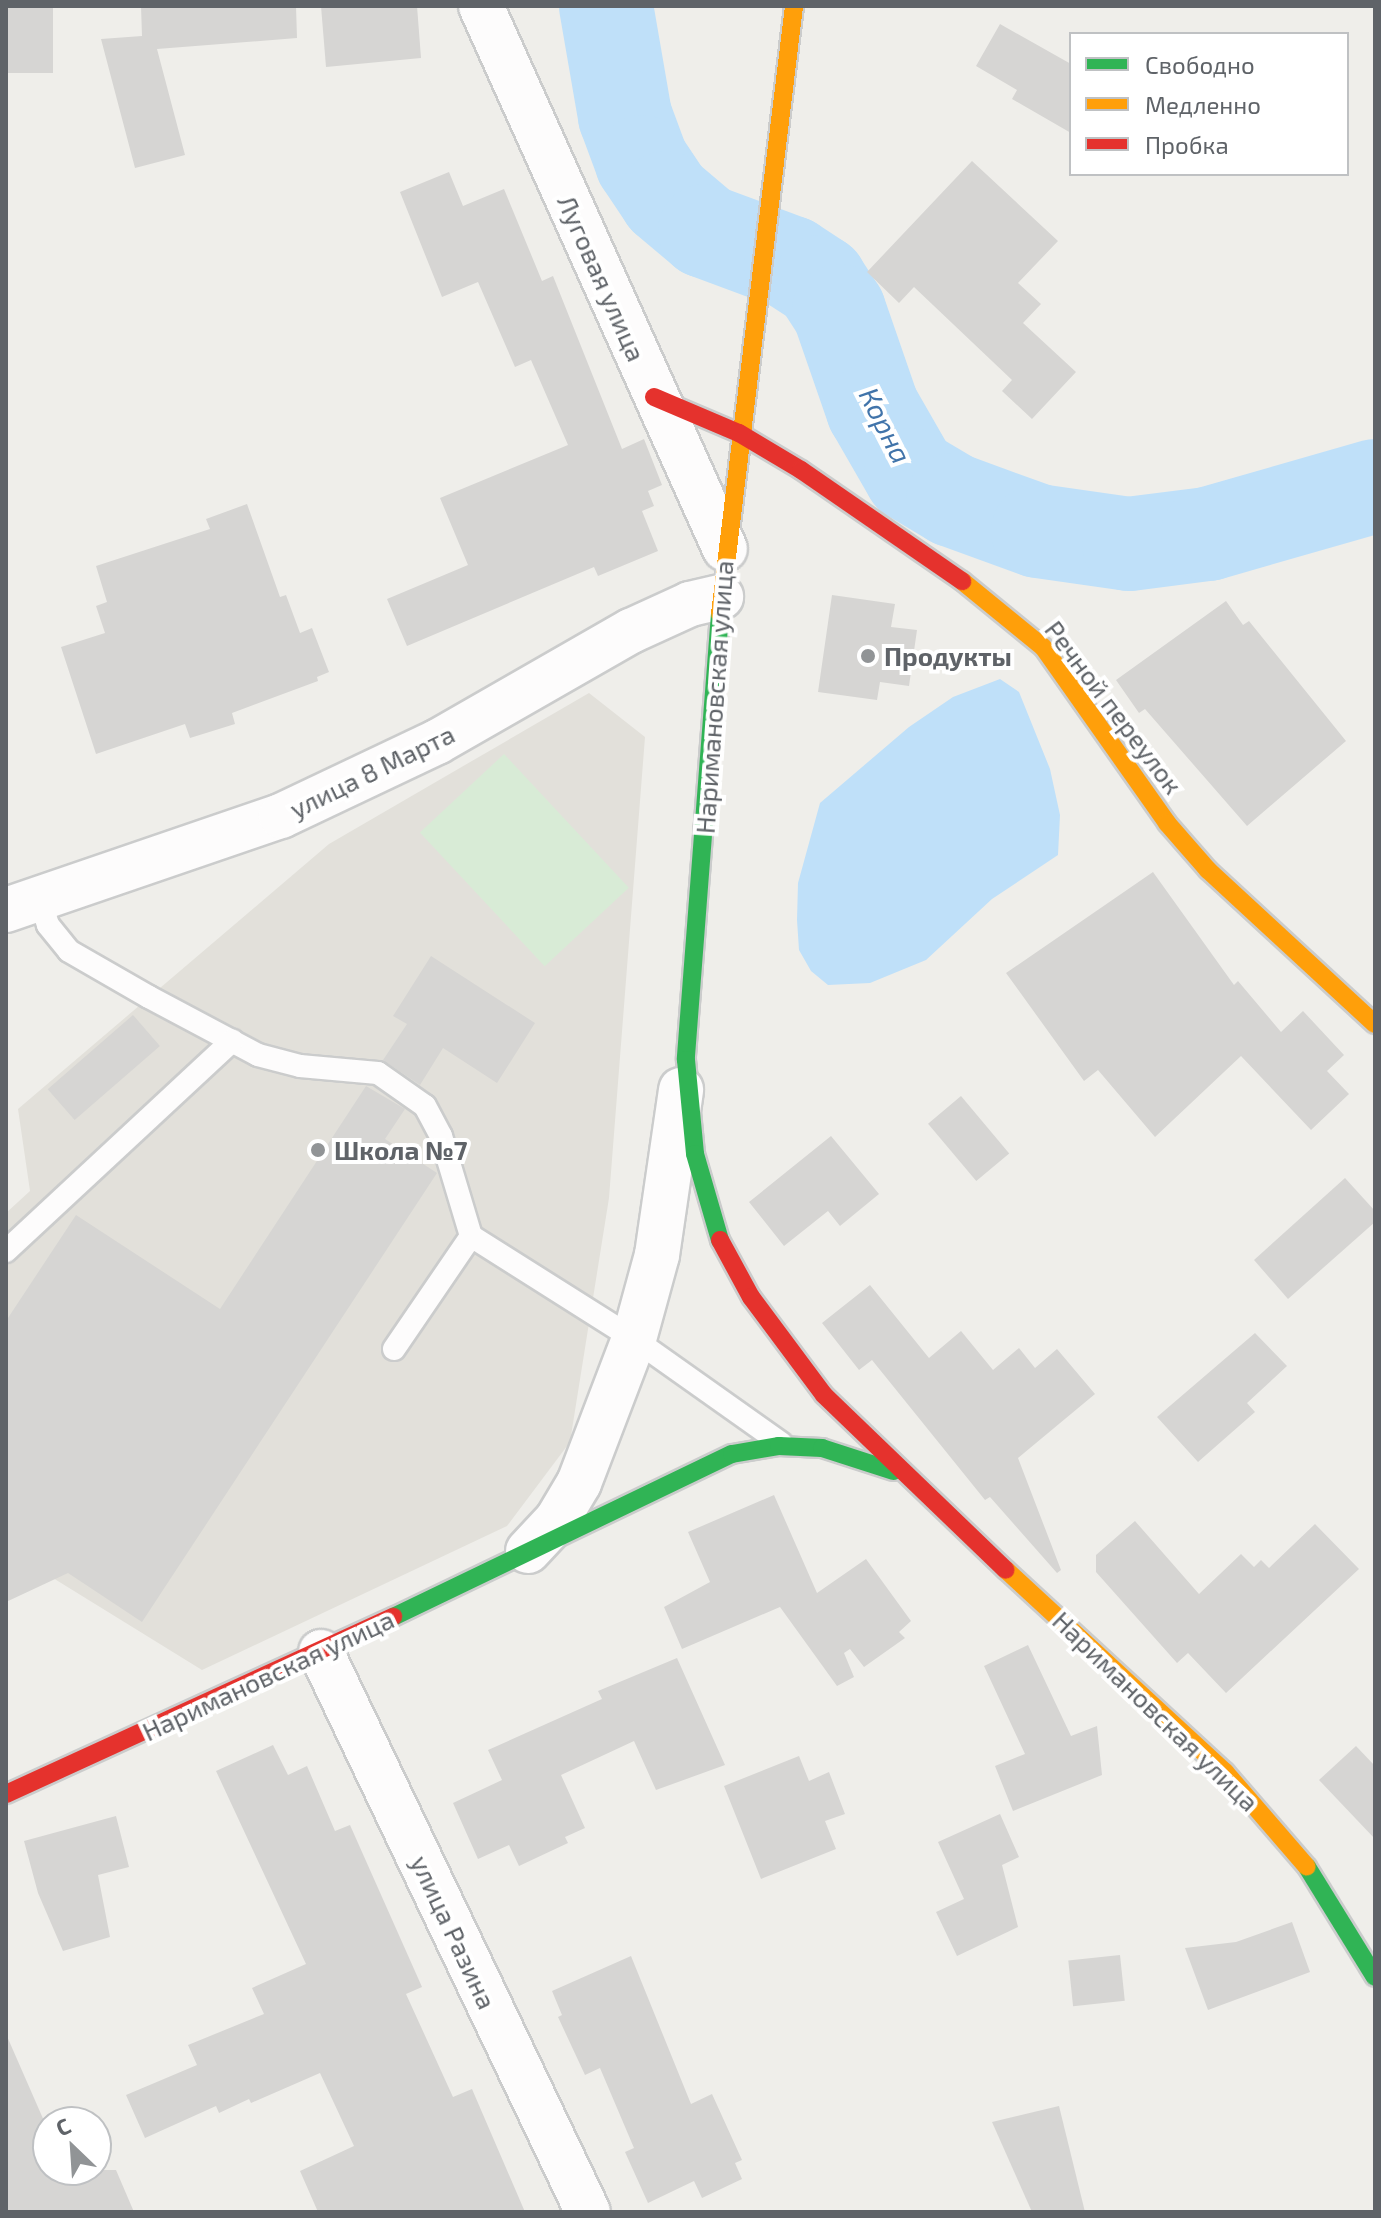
<!DOCTYPE html>
<html>
<head>
<meta charset="utf-8">
<style>
  body { margin:0 }
  #map { position:relative; width:1381px; height:2218px; overflow:hidden; background:#efeeea; font-family:"Exo 2",sans-serif }
  div>[style] { position:absolute }
  .education>* { inset:0; background:#e2e0da }
  .green>* { inset:0; background:#d8ebd6; transform-origin:0 0 }
  .water>* { inset:0; background:#bfe0f9 }
  .river>* { height:94px; margin:-47px; padding:0 47px; transform-origin:47px; border-radius:47px; background:#bfe0f9 }
  .building>* { inset:0; background:#d6d5d3; transform-origin:0 0 }
  .roads { filter:drop-shadow(2px 0 #cbcccc) drop-shadow(-2px 0 #cbcccc) drop-shadow(0 2px #cbcccc) drop-shadow(0 -2px #cbcccc) }
  .lane>* { height:22px; margin:-11px; padding:0 11px; transform-origin:11px; border-radius:11px; background:#fdfcfc }
  .street>* { height:44px; margin:-22px; padding:0 22px; transform-origin:22px; border-radius:22px; background:#fdfcfc }
  .fast>* { height:18px; margin:-9px; padding:0 9px; transform-origin:9px; border-radius:9px; background:#30b455 }
  .slow>* { height:18px; margin:-9px; padding:0 9px; transform-origin:9px; border-radius:9px; background:#ff9f0a }
  .jam>* { height:18px; margin:-9px; padding:0 9px; transform-origin:9px; border-radius:9px; background:#e5322d }
  .dots>* { width:22px; height:22px; translate:-50% -50%; box-sizing:border-box; border:4px solid #fff; border-radius:50% }
  span { translate:-50% -50%; white-space:nowrap; text-align:center; line-height:1.15; -webkit-text-stroke:8px #fff; paint-order:stroke }
  .street-label { font-size:26px; color:#5f6368 }
  .poi-label { font-size:26px; color:#5f6368; font-weight:700 }
  .left { translate:0 -50%; text-align:left }
  .water-label { font-size:28px; color:#4174aa; font-style:italic }
  .frame { position:absolute; inset:0; border:8px solid #5f6368; pointer-events:none }
  .legend { position:absolute; left:1069px; top:32px; width:280px; height:144px; box-sizing:border-box; background:#fff; border:2px solid #bfc1c3; margin:0; padding:10px 14px; list-style:none; font-size:24px; color:#5f6368 }
  .legend li { display:flex; align-items:center; gap:16px; height:40px }
  .legend b { width:40px; border:2px solid #bfc1c3 }
  .north { position:absolute; left:32px; top:2106px; width:80px; height:80px; box-sizing:border-box; background:#fff; border:2px solid #bfc1c3; border-radius:50%; rotate:335deg; font-size:22px; font-weight:700; line-height:32px; text-align:center; color:#5f6368 }
  .north::after { content:''; display:block; margin:auto; width:28px; height:36px; background:#919496; clip-path:polygon(50% 0,100% 100%,50% 72%,0 100%) }
</style>
</head>
<body>
<div id="map">
  <div class="education">
    <i style="clip-path:polygon(589px 693px,645px 737px,609px 1198px,570px 1442px,507px 1526px,202px 1670px,6px 1549px,6px 1213px,30px 1191px,18px 1109px,329px 844px)"></i>
  </div>
  <div class="green">
    <i style="left:504px;top:754px;width:183px;height:115px;rotate:47deg"></i>
  </div>
  <div class="water">
    <i style="clip-path:polygon(1000px 679px,1019px 692px,1050px 769px,1060px 815px,1058px 855px,992px 899px,926px 960px,870px 983px,828px 985px,811px 971px,799px 950px,797px 920px,798px 883px,820px 803px,909px 727px,953px 697px)"></i>
  </div>
  <div class="river">
    <i style="left:606px;top:6px;width:112px;rotate:80.2deg"></i>
    <i style="left:625px;top:116px;width:49px;rotate:69.7deg"></i>
    <i style="left:642px;top:162px;width:43px;rotate:56.3deg"></i>
    <i style="left:666px;top:198px;width:51px;rotate:40.2deg"></i>
    <i style="left:705px;top:231px;width:92px;rotate:20.4deg"></i>
    <i style="left:791px;top:263px;width:35px;rotate:33deg"></i>
    <i style="left:820px;top:282px;width:35px;rotate:57deg"></i>
    <i style="left:839px;top:311px;width:104px;rotate:70.9deg"></i>
    <i style="left:873px;top:409px;width:76px;rotate:60.1deg"></i>
    <i style="left:911px;top:475px;width:49px;rotate:30.8deg"></i>
    <i style="left:953px;top:500px;width:90px;rotate:20deg"></i>
    <i style="left:1038px;top:531px;width:92px;rotate:8.1deg"></i>
    <i style="left:1129px;top:544px;width:80px;rotate:-7.2deg"></i>
    <i style="left:1208px;top:534px;width:174px;rotate:-16deg"></i>
  </div>
  <div class="building">
    <i style="left:6px;top:6px;width:47px;height:67px"></i>
    <i style="clip-path:polygon(141px 6px,296px 6px,297px 38px,157px 49px,185px 155px,135px 168px,101px 39px,142px 36px)"></i>
    <i style="clip-path:polygon(321px 6px,417px 6px,421px 58px,326px 67px)"></i>
    <i style="clip-path:polygon(1000px 24px,1071px 64px,1071px 133px,1012px 99px,1017px 90px,976px 66px)"></i>
    <i style="clip-path:polygon(972px 161px,1058px 241px,1018px 283px,1041px 304px,1023px 323px,1076px 372px,1032px 419px,1002px 391px,1012px 380px,914px 287px,899px 303px,867px 272px)"></i>
    <i style="clip-path:polygon(449px 172px,463px 206px,504px 189px,542px 281px,553px 276px,622px 449px,644px 439px,662px 485px,648px 491px,654px 506px,642px 511px,658px 551px,598px 576px,594px 567px,407px 646px,387px 599px,468px 565px,440px 498px,568px 445px,531px 360px,515px 367px,478px 282px,442px 297px,400px 192px)"></i>
    <i style="clip-path:polygon(247px 504px,280px 597px,286px 595px,300px 633px,312px 628px,329px 672px,317px 677px,318px 681px,232px 713px,235px 724px,190px 738px,185px 724px,96px 754px,61px 647px,105px 633px,96px 606px,107px 602px,96px 566px,210px 529px,206px 519px)"></i>
    <i style="clip-path:polygon(832px 595px,895px 604px,891px 627px,917px 630px,909px 686px,880px 682px,877px 700px,818px 692px)"></i>
    <i style="clip-path:polygon(1226px 601px,1243px 625px,1249px 621px,1346px 741px,1247px 826px,1145px 709px,1139px 713px,1116px 680px)"></i>
    <i style="clip-path:polygon(1153px 872px,1234px 985px,1238px 981px,1281px 1032px,1303px 1011px,1344px 1055px,1327px 1071px,1349px 1094px,1311px 1130px,1241px 1056px,1155px 1137px,1098px 1070px,1084px 1081px,1006px 973px)"></i>
    <i style="clip-path:polygon(431px 956px,535px 1023px,497px 1083px,443px 1048px,420px 1085px,383px 1060px,407px 1024px,393px 1016px)"></i>
    <i style="left:133px;top:1015px;width:41px;height:113px;rotate:49deg"></i>
    <i style="clip-path:polygon(366px 1086px,405px 1109px,385px 1139px,437px 1173px,142px 1622px,68px 1573px,6px 1602px,6px 1321px,76px 1215px,220px 1309px)"></i>
    <i style="left:961px;top:1096px;width:75px;height:43px;rotate:50deg"></i>
    <i style="clip-path:polygon(831px 1136px,879px 1194px,840px 1226px,828px 1211px,784px 1246px,749px 1202px)"></i>
    <i style="clip-path:polygon(1345px 1178px,1375px 1211px,1375px 1222px,1288px 1299px,1254px 1260px)"></i>
    <i style="clip-path:polygon(870px 1285px,929px 1358px,961px 1331px,993px 1370px,1019px 1348px,1035px 1368px,1057px 1349px,1095px 1394px,1018px 1458px,1061px 1570px,1057px 1573px,990px 1497px,985px 1500px,872px 1360px,859px 1370px,822px 1323px)"></i>
    <i style="clip-path:polygon(1255px 1333px,1287px 1366px,1247px 1403px,1255px 1412px,1198px 1462px,1157px 1417px)"></i>
    <i style="clip-path:polygon(774px 1495px,817px 1593px,866px 1559px,911px 1621px,899px 1632px,905px 1638px,864px 1667px,850px 1649px,844px 1653px,854px 1677px,837px 1686px,780px 1607px,682px 1649px,664px 1607px,710px 1582px,688px 1532px)"></i>
    <i style="clip-path:polygon(1135px 1521px,1199px 1594px,1241px 1554px,1254px 1567px,1261px 1560px,1269px 1568px,1315px 1524px,1359px 1569px,1226px 1693px,1188px 1653px,1177px 1663px,1096px 1572px,1096px 1555px)"></i>
    <i style="clip-path:polygon(1028px 1645px,1071px 1736px,1097px 1726px,1102px 1775px,1013px 1811px,995px 1766px,1025px 1754px,984px 1666px)"></i>
    <i style="clip-path:polygon(677px 1658px,725px 1765px,656px 1790px,634px 1741px,561px 1775px,585px 1828px,565px 1837px,568px 1843px,519px 1866px,509px 1845px,478px 1859px,453px 1803px,502px 1780px,488px 1750px,602px 1699px,598px 1691px)"></i>
    <i style="clip-path:polygon(273px 1745px,288px 1775px,307px 1766px,335px 1831px,350px 1825px,422px 1987px,406px 1994px,453px 2097px,472px 2089px,525px 2212px,318px 2212px,300px 2171px,354px 2146px,320px 2073px,251px 2103px,249px 2099px,219px 2113px,216px 2106px,145px 2138px,126px 2095px,197px 2065px,188px 2045px,264px 2014px,252px 1988px,306px 1964px,216px 1771px)"></i>
    <i style="clip-path:polygon(1356px 1746px,1375px 1766px,1375px 1839px,1319px 1780px)"></i>
    <i style="clip-path:polygon(799px 1756px,809px 1781px,829px 1772px,845px 1814px,825px 1821px,836px 1849px,761px 1879px,724px 1786px)"></i>
    <i style="clip-path:polygon(1000px 1814px,1019px 1857px,1002px 1865px,1018px 1927px,957px 1956px,936px 1912px,964px 1899px,938px 1842px)"></i>
    <i style="clip-path:polygon(116px 1816px,129px 1867px,98px 1875px,110px 1937px,63px 1951px,38px 1893px,24px 1841px)"></i>
    <i style="clip-path:polygon(1292px 1922px,1310px 1972px,1208px 2010px,1185px 1948px,1236px 1942px)"></i>
    <i style="left:1120px;top:1955px;width:46px;height:52px;rotate:84deg"></i>
    <i style="clip-path:polygon(631px 1956px,691px 2104px,712px 2094px,742px 2160px,735px 2163px,742px 2179px,702px 2198px,694px 2181px,648px 2203px,625px 2152px,634px 2148px,600px 2068px,585px 2075px,558px 2017px,562px 2015px,552px 1991px)"></i>
    <i style="clip-path:polygon(6px 2034px,48px 2130px,48px 2170px,116px 2170px,134px 2212px,6px 2212px)"></i>
    <i style="clip-path:polygon(1059px 2106px,1085px 2212px,1032px 2212px,992px 2122px)"></i>
  </div>
  <div class="roads">
    <div class="lane">
      <i style="left:40px;top:899px;width:27px;rotate:73deg"></i>
      <i style="left:48px;top:925px;width:33px;rotate:51deg"></i>
      <i style="left:69px;top:951px;width:92px;rotate:29.9deg"></i>
      <i style="left:149px;top:997px;width:123px;rotate:28deg"></i>
      <i style="left:258px;top:1055px;width:43px;rotate:14.7deg"></i>
      <i style="left:300px;top:1066px;width:78px;rotate:5.1deg"></i>
      <i style="left:378px;top:1073px;width:57px;rotate:35.1deg"></i>
      <i style="left:425px;top:1106px;width:34px;rotate:62deg"></i>
      <i style="left:441px;top:1136px;width:104px;rotate:73.3deg"></i>
      <i style="left:471px;top:1236px;width:193px;rotate:32.3deg"></i>
      <i style="left:634px;top:1339px;width:180px;rotate:35.3deg"></i>
      <i style="left:6px;top:1251px;width:309px;rotate:-42.9deg"></i>
      <i style="left:394px;top:1349px;width:137px;rotate:-55.7deg"></i>
    </div>
    <div class="street">
      <i style="left:481px;top:6px;width:595px;rotate:65.8deg"></i>
      <i style="left:6px;top:910px;width:291px;rotate:-18.9deg"></i>
      <i style="left:281px;top:816px;width:173px;rotate:-25.4deg"></i>
      <i style="left:437px;top:742px;width:224px;rotate:-29.8deg"></i>
      <i style="left:631px;top:631px;width:65px;rotate:-24.6deg"></i>
      <i style="left:690px;top:604px;width:32px;rotate:-13deg"></i>
      <i style="left:528px;top:1551px;width:42px;rotate:-46.9deg"></i>
      <i style="left:557px;top:1520px;width:43px;rotate:-59.3deg"></i>
      <i style="left:579px;top:1483px;width:154px;rotate:-69.1deg"></i>
      <i style="left:634px;top:1339px;width:87px;rotate:-74.7deg"></i>
      <i style="left:657px;top:1255px;width:167px;rotate:-81.7deg"></i>
      <i style="left:321px;top:1652px;width:620px;rotate:64.51deg"></i>
    </div>
    <div class="fast">
      <i style="left:720px;top:614px;width:447px;rotate:94.4deg"></i>
      <i style="left:686px;top:1060px;width:94px;rotate:84.5deg"></i>
      <i style="left:695px;top:1154px;width:90px;rotate:73.8deg"></i>
      <i style="left:393px;top:1617px;width:376px;rotate:-25.7deg"></i>
      <i style="left:732px;top:1454px;width:48px;rotate:-9.7deg"></i>
      <i style="left:779px;top:1446px;width:43px;rotate:2.7deg"></i>
      <i style="left:822px;top:1448px;width:75px;rotate:17.9deg"></i>
      <i style="left:1307px;top:1867px;width:129px;rotate:58.3deg"></i>
    </div>
    <div class="slow">
      <i style="left:962px;top:581px;width:104px;rotate:39.2deg"></i>
      <i style="left:1043px;top:647px;width:215px;rotate:54.8deg"></i>
      <i style="left:1167px;top:823px;width:62px;rotate:48.9deg"></i>
      <i style="left:1208px;top:870px;width:227px;rotate:42.7deg"></i>
      <i style="left:720px;top:614px;width:612px;rotate:-83.06deg"></i>
      <i style="left:1006px;top:1570px;width:298px;rotate:42.7deg"></i>
      <i style="left:1225px;top:1772px;width:125px;rotate:49.2deg"></i>
    </div>
    <div class="jam">
      <i style="left:654px;top:397px;width:92px;rotate:23deg"></i>
      <i style="left:739px;top:433px;width:72px;rotate:30.8deg"></i>
      <i style="left:801px;top:470px;width:196px;rotate:34.6deg"></i>
      <i style="left:720px;top:1240px;width:65px;rotate:61.5deg"></i>
      <i style="left:751px;top:1297px;width:122px;rotate:53.3deg"></i>
      <i style="left:824px;top:1395px;width:252px;rotate:43.9deg"></i>
      <i style="left:6px;top:1794px;width:426px;rotate:-24.6deg"></i>
    </div>
  </div>
  <div class="dots">
    <i style="left:868px;top:656px;background:#919496"></i>
    <i style="left:318px;top:1150px;background:#919496"></i>
  </div>
  <div class="street-label">
    <span style="left:602px;top:278px;rotate:66deg">Луговая улица</span>
    <span style="left:714px;top:697px;rotate:-86deg">Наримановская улица</span>
    <span style="left:1114px;top:707px;rotate:53deg">Речной переулок</span>
    <span style="left:372px;top:771px;rotate:-26deg">улица 8 Марта</span>
    <span style="left:268px;top:1675px;rotate:-25deg">Наримановская улица</span>
    <span style="left:1156px;top:1711px;rotate:44deg">Наримановская улица</span>
    <span style="left:454px;top:1932px;rotate:65deg">улица Разина</span>
  </div>
  <div class="poi-label">
    <span class="left" style="left:884px;top:656px">Продукты</span>
    <span class="left" style="left:334px;top:1150px">Школа №7</span>
  </div>
  <div class="water-label">
    <span style="left:886px;top:425px;rotate:63deg">Корна</span>
  </div>
  <div class="frame"></div>
  <ul class="legend">
  <li><b style="height:10px;background:#30b455"></b>Свободно</li>
  <li><b style="height:10px;background:#ff9f0a"></b>Медленно</li>
  <li><b style="height:10px;background:#e5322d"></b>Пробка</li>
  </ul>
  <div class="north">С</div>
</div>
</body>
</html>
